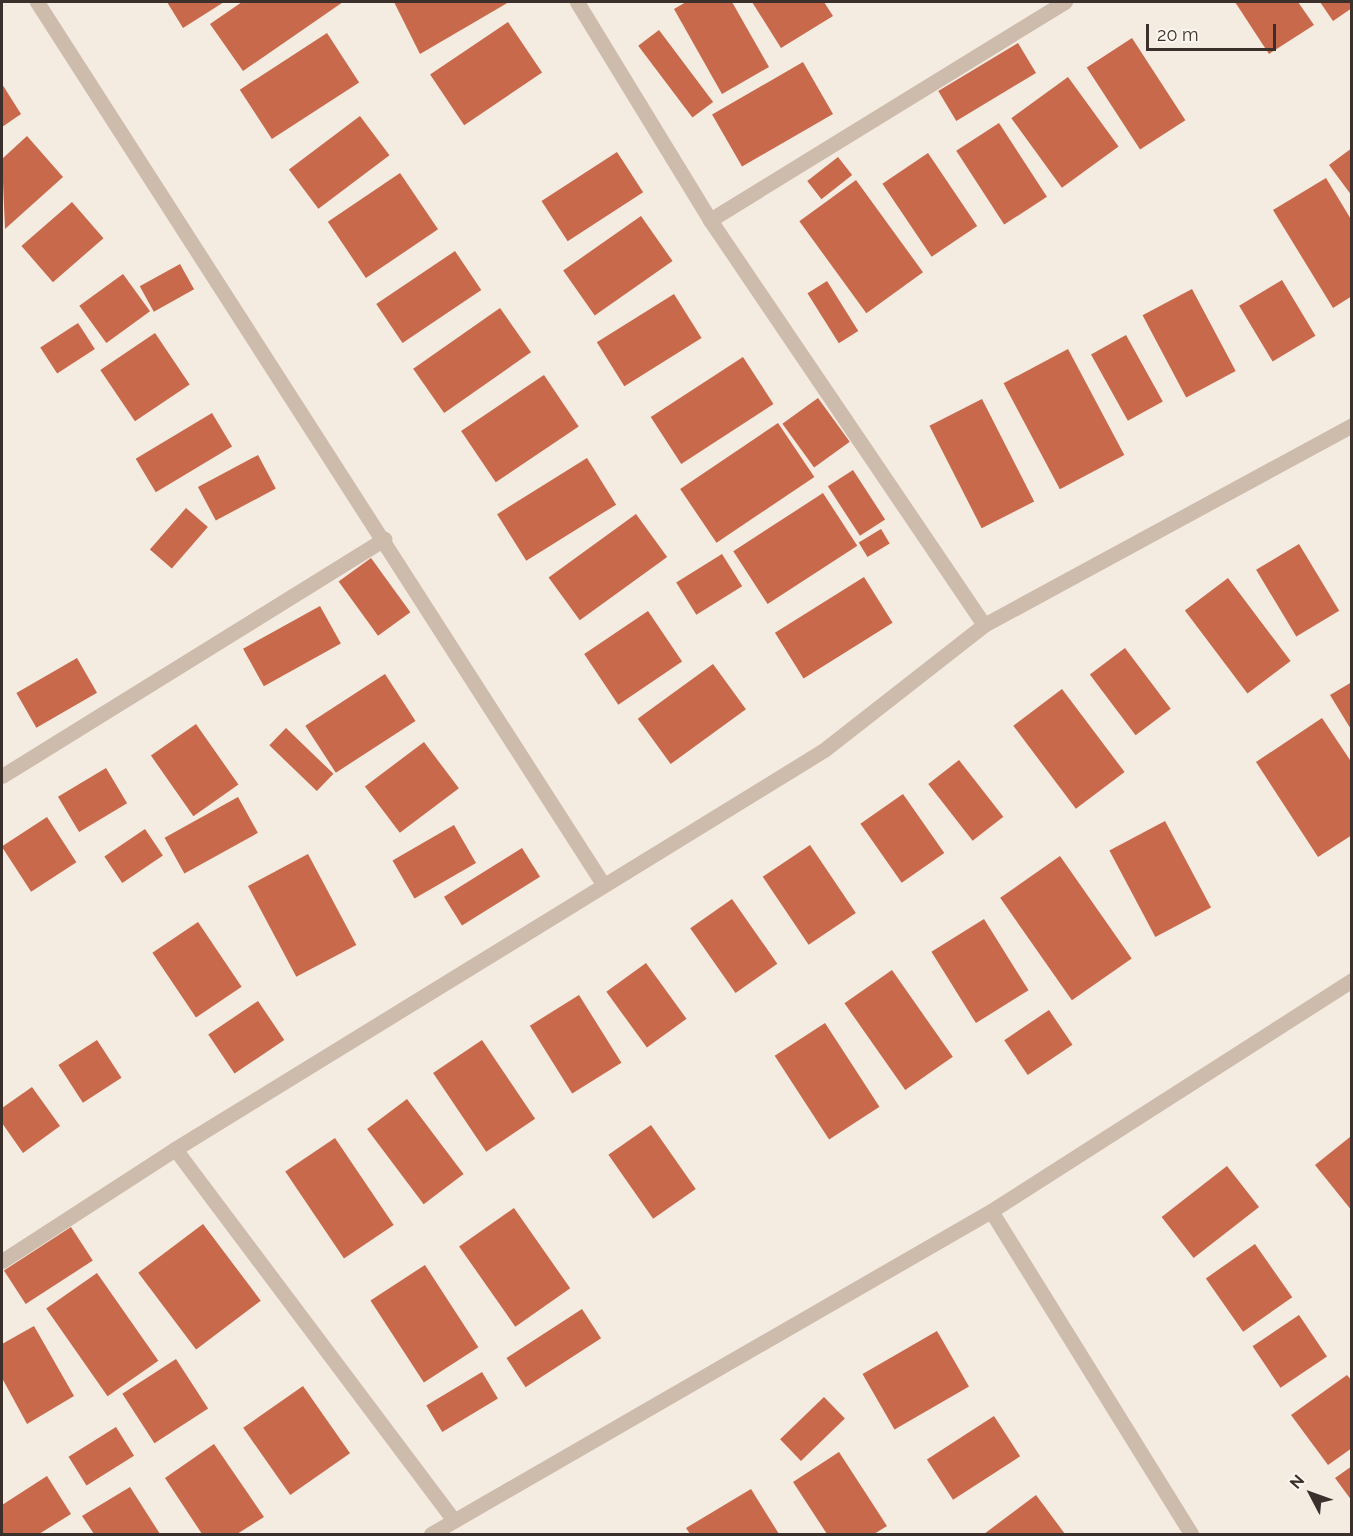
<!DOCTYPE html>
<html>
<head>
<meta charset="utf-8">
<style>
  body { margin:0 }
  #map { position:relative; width:1353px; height:1536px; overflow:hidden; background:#f4ebe1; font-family:Raleway,sans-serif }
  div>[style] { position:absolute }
  .building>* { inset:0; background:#c8694b; transform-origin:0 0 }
  .minor>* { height:15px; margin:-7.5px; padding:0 7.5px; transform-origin:7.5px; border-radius:7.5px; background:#cdbbac }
  .tertiary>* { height:15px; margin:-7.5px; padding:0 7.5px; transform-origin:7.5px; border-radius:7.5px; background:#cdbbac }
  span { translate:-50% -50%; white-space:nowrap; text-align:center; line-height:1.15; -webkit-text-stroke:5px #fbf5ee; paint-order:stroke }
  .frame { position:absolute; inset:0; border:3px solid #3b302b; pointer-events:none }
  .north { position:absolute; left:1281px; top:1464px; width:60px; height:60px; -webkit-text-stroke:4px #fbf5ee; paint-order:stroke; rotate:311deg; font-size:16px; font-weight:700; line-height:24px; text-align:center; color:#3b302b }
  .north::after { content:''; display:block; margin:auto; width:21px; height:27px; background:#3b302b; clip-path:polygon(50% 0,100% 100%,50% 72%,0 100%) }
  .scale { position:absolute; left:1146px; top:24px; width:130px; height:27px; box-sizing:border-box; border:3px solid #3b302b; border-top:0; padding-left:8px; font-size:18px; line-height:21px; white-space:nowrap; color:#3b302b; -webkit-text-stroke:4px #fbf5ee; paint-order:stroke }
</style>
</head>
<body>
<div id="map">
  <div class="building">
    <i style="clip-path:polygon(167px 2px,224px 2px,183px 28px)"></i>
    <i style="clip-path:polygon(242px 2px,343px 2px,243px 71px,210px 24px)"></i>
    <i style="clip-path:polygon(394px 2px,509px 2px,420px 54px)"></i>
    <i style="clip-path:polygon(686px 2px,732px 2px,769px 67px,722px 94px,674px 9px)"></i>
    <i style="clip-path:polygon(752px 2px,824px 2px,833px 16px,781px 48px)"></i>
    <i style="clip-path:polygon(1235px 2px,1298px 2px,1314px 25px,1269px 54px)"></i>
    <i style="clip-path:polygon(1320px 2px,1352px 2px,1352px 8px,1333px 21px)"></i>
    <i style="left:508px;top:22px;width:61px;height:94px;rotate:56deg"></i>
    <i style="left:659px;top:30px;width:90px;height:26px;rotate:53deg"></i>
    <i style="left:327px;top:33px;width:59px;height:104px;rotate:57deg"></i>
    <i style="left:1132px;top:38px;width:98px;height:54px;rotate:57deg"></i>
    <i style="left:1018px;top:43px;width:35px;height:93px;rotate:59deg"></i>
    <i style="left:803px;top:62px;width:60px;height:105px;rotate:60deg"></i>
    <i style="left:1068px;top:77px;width:86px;height:70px;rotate:54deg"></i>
    <i style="clip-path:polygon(2px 84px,21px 114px,2px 127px)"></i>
    <i style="left:360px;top:116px;width:49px;height:89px;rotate:53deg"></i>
    <i style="left:999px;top:123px;width:88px;height:51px;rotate:57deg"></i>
    <i style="clip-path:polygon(27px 136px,63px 177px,5px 229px,2px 159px)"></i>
    <i style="clip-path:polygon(1352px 148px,1352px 196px,1329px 165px)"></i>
    <i style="left:617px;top:152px;width:48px;height:90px;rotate:57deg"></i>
    <i style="left:928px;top:153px;width:88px;height:55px;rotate:56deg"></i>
    <i style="left:838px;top:157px;width:23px;height:39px;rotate:52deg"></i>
    <i style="left:400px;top:173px;width:68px;height:87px;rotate:56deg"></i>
    <i style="clip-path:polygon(1326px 178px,1352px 221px,1352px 296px,1333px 308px,1273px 210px)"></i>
    <i style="left:856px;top:180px;width:114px;height:70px;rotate:54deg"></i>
    <i style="left:72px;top:202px;width:48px;height:67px;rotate:49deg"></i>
    <i style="left:641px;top:216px;width:55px;height:95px;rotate:55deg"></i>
    <i style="left:455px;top:251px;width:47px;height:95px;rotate:56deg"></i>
    <i style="left:180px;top:264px;width:29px;height:46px;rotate:61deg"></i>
    <i style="left:123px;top:274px;width:46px;height:54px;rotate:54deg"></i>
    <i style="left:1282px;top:280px;width:65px;height:50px;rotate:59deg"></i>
    <i style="left:827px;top:281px;width:59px;height:23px;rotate:58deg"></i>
    <i style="left:1192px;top:289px;width:93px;height:56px;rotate:62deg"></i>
    <i style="left:674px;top:294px;width:52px;height:91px;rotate:58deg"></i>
    <i style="left:500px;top:308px;width:54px;height:106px;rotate:55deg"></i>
    <i style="left:78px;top:323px;width:31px;height:45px;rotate:57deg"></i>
    <i style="left:155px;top:333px;width:62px;height:66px;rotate:56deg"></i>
    <i style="left:1126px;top:335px;width:76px;height:40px;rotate:61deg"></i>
    <i style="left:1068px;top:349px;width:120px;height:73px;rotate:62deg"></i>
    <i style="left:743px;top:357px;width:56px;height:110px;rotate:57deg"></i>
    <i style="left:544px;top:375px;width:62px;height:100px;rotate:56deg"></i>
    <i style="left:818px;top:398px;width:54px;height:44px;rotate:54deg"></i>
    <i style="left:982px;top:399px;width:115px;height:59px;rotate:63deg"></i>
    <i style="left:212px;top:413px;width:39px;height:89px;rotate:59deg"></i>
    <i style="left:778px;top:423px;width:65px;height:118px;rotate:56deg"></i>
    <i style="left:258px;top:455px;width:38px;height:68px;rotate:62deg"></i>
    <i style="left:587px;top:458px;width:55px;height:106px;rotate:58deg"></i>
    <i style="left:853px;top:470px;width:59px;height:30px;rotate:57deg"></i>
    <i style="left:823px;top:493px;width:63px;height:107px;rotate:57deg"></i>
    <i style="left:186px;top:508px;width:29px;height:55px;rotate:41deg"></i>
    <i style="left:636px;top:514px;width:53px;height:108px;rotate:54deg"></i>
    <i style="left:881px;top:529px;width:17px;height:26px;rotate:59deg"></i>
    <i style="left:1299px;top:544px;width:78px;height:50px;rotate:59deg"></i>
    <i style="left:722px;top:554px;width:38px;height:54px;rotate:58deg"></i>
    <i style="left:371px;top:558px;width:67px;height:40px;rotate:54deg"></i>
    <i style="left:864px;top:577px;width:54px;height:105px;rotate:58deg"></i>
    <i style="left:1228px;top:578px;width:104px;height:54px;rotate:53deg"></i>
    <i style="left:320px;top:606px;width:43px;height:88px;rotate:61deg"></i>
    <i style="left:648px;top:611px;width:61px;height:77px;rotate:56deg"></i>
    <i style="left:1125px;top:648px;width:76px;height:44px;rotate:53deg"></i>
    <i style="left:77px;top:658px;width:40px;height:70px;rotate:60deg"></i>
    <i style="left:713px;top:664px;width:56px;height:93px;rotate:54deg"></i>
    <i style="left:385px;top:674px;width:56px;height:95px;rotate:57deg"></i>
    <i style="clip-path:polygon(1352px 682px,1352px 731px,1330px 695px)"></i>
    <i style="left:1062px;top:689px;width:104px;height:61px;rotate:53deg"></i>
    <i style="clip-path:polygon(1322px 718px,1352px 763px,1352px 835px,1318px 857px,1256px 762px)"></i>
    <i style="left:196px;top:724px;width:74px;height:55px;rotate:55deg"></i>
    <i style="left:286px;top:728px;width:66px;height:24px;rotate:44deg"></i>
    <i style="left:424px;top:742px;width:58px;height:74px;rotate:53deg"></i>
    <i style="left:959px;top:760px;width:72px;height:39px;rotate:52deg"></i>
    <i style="left:106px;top:768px;width:41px;height:56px;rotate:59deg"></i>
    <i style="left:903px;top:794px;width:72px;height:52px;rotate:55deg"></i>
    <i style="left:238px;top:797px;width:41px;height:84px;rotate:61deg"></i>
    <i style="left:47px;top:817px;width:54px;height:54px;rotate:57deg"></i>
    <i style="left:1165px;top:821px;width:98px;height:63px;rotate:62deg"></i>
    <i style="left:454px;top:825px;width:44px;height:71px;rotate:60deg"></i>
    <i style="left:145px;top:829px;width:32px;height:49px;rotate:56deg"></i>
    <i style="left:810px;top:845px;width:82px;height:57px;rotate:56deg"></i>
    <i style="left:522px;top:848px;width:34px;height:92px;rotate:58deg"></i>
    <i style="left:308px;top:854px;width:103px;height:68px;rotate:62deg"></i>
    <i style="left:1060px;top:856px;width:125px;height:73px;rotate:55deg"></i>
    <i style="left:732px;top:899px;width:79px;height:51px;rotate:55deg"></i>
    <i style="left:984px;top:919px;width:84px;height:62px;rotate:58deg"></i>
    <i style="left:198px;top:922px;width:78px;height:55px;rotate:56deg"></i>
    <i style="left:646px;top:963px;width:69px;height:49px;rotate:54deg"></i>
    <i style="left:892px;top:970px;width:106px;height:58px;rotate:55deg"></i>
    <i style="left:579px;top:995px;width:80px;height:58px;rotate:58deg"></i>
    <i style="left:258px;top:1001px;width:47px;height:60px;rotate:56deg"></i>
    <i style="left:1049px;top:1010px;width:42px;height:54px;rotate:56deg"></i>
    <i style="left:825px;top:1023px;width:100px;height:60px;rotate:57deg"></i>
    <i style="left:97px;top:1040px;width:45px;height:46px;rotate:57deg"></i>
    <i style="left:482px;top:1040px;width:95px;height:59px;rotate:56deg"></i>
    <i style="clip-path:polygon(32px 1087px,60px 1126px,23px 1153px,2px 1123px,2px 1108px)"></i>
    <i style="left:407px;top:1099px;width:94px;height:50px;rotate:53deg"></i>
    <i style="left:651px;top:1125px;width:78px;height:52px;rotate:55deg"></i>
    <i style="clip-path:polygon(1350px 1137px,1352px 1139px,1352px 1211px,1315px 1165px)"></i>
    <i style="left:335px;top:1138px;width:105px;height:60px;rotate:56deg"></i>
    <i style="left:1227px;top:1166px;width:52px;height:83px;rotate:52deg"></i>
    <i style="left:514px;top:1208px;width:98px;height:67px;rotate:55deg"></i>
    <i style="left:203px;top:1224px;width:96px;height:81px;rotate:53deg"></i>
    <i style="left:71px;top:1227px;width:40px;height:80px;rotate:57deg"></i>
    <i style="left:1255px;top:1244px;width:65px;height:60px;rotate:55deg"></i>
    <i style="left:425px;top:1265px;width:98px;height:65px;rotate:57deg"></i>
    <i style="left:97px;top:1273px;width:107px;height:62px;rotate:55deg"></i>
    <i style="left:582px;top:1309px;width:35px;height:90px;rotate:57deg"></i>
    <i style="left:1299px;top:1315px;width:50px;height:56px;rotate:56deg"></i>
    <i style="clip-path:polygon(34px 1326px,74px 1396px,27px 1424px,2px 1378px,2px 1344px)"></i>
    <i style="left:937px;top:1331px;width:64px;height:86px;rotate:60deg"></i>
    <i style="left:176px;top:1359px;width:59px;height:64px;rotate:57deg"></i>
    <i style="left:482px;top:1372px;width:31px;height:65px;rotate:59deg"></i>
    <i style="clip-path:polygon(1347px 1375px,1352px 1381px,1352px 1448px,1328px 1465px,1291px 1415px)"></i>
    <i style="left:303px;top:1386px;width:82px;height:73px;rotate:55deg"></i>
    <i style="left:824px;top:1397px;width:30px;height:61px;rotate:46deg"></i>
    <i style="left:994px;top:1416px;width:48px;height:80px;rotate:57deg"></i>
    <i style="left:116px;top:1427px;width:34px;height:56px;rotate:58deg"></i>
    <i style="clip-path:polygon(214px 1444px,264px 1517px,237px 1534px,202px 1534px,165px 1478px)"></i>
    <i style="clip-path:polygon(839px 1452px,887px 1526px,874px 1534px,827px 1534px,793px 1482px)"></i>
    <i style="clip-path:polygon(1352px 1466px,1352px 1501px,1335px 1478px)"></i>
    <i style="clip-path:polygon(47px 1476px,71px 1514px,39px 1534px,2px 1534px,2px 1505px)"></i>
    <i style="clip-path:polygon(130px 1487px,160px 1534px,94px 1534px,82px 1516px)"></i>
    <i style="clip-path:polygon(751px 1489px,779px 1534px,690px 1534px,686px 1528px)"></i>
    <i style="clip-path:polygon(1036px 1495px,1065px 1534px,984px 1534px)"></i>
  </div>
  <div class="minor">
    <i style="left:37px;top:2px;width:1048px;rotate:57.31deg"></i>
    <i style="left:577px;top:2px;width:255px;rotate:58.6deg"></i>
    <i style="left:710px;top:220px;width:489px;rotate:55.9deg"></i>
    <i style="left:710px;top:220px;width:417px;rotate:-31.6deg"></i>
    <i style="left:2px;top:776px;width:450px;rotate:-31.8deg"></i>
    <i style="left:175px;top:1149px;width:464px;rotate:53.1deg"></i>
    <i style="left:991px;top:1211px;width:380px;rotate:58.2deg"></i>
    <i style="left:2px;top:1261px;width:206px;rotate:-32.9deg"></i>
    <i style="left:175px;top:1149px;width:762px;rotate:-31.58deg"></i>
    <i style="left:824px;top:750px;width:203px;rotate:-38deg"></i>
    <i style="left:984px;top:625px;width:419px;rotate:-28.5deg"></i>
  </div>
  <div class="tertiary">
    <i style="left:431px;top:1534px;width:646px;rotate:-29.98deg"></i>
    <i style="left:991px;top:1211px;width:429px;rotate:-32.6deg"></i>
  </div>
  <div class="frame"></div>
  <div class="north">N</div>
  <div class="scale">20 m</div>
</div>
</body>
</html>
